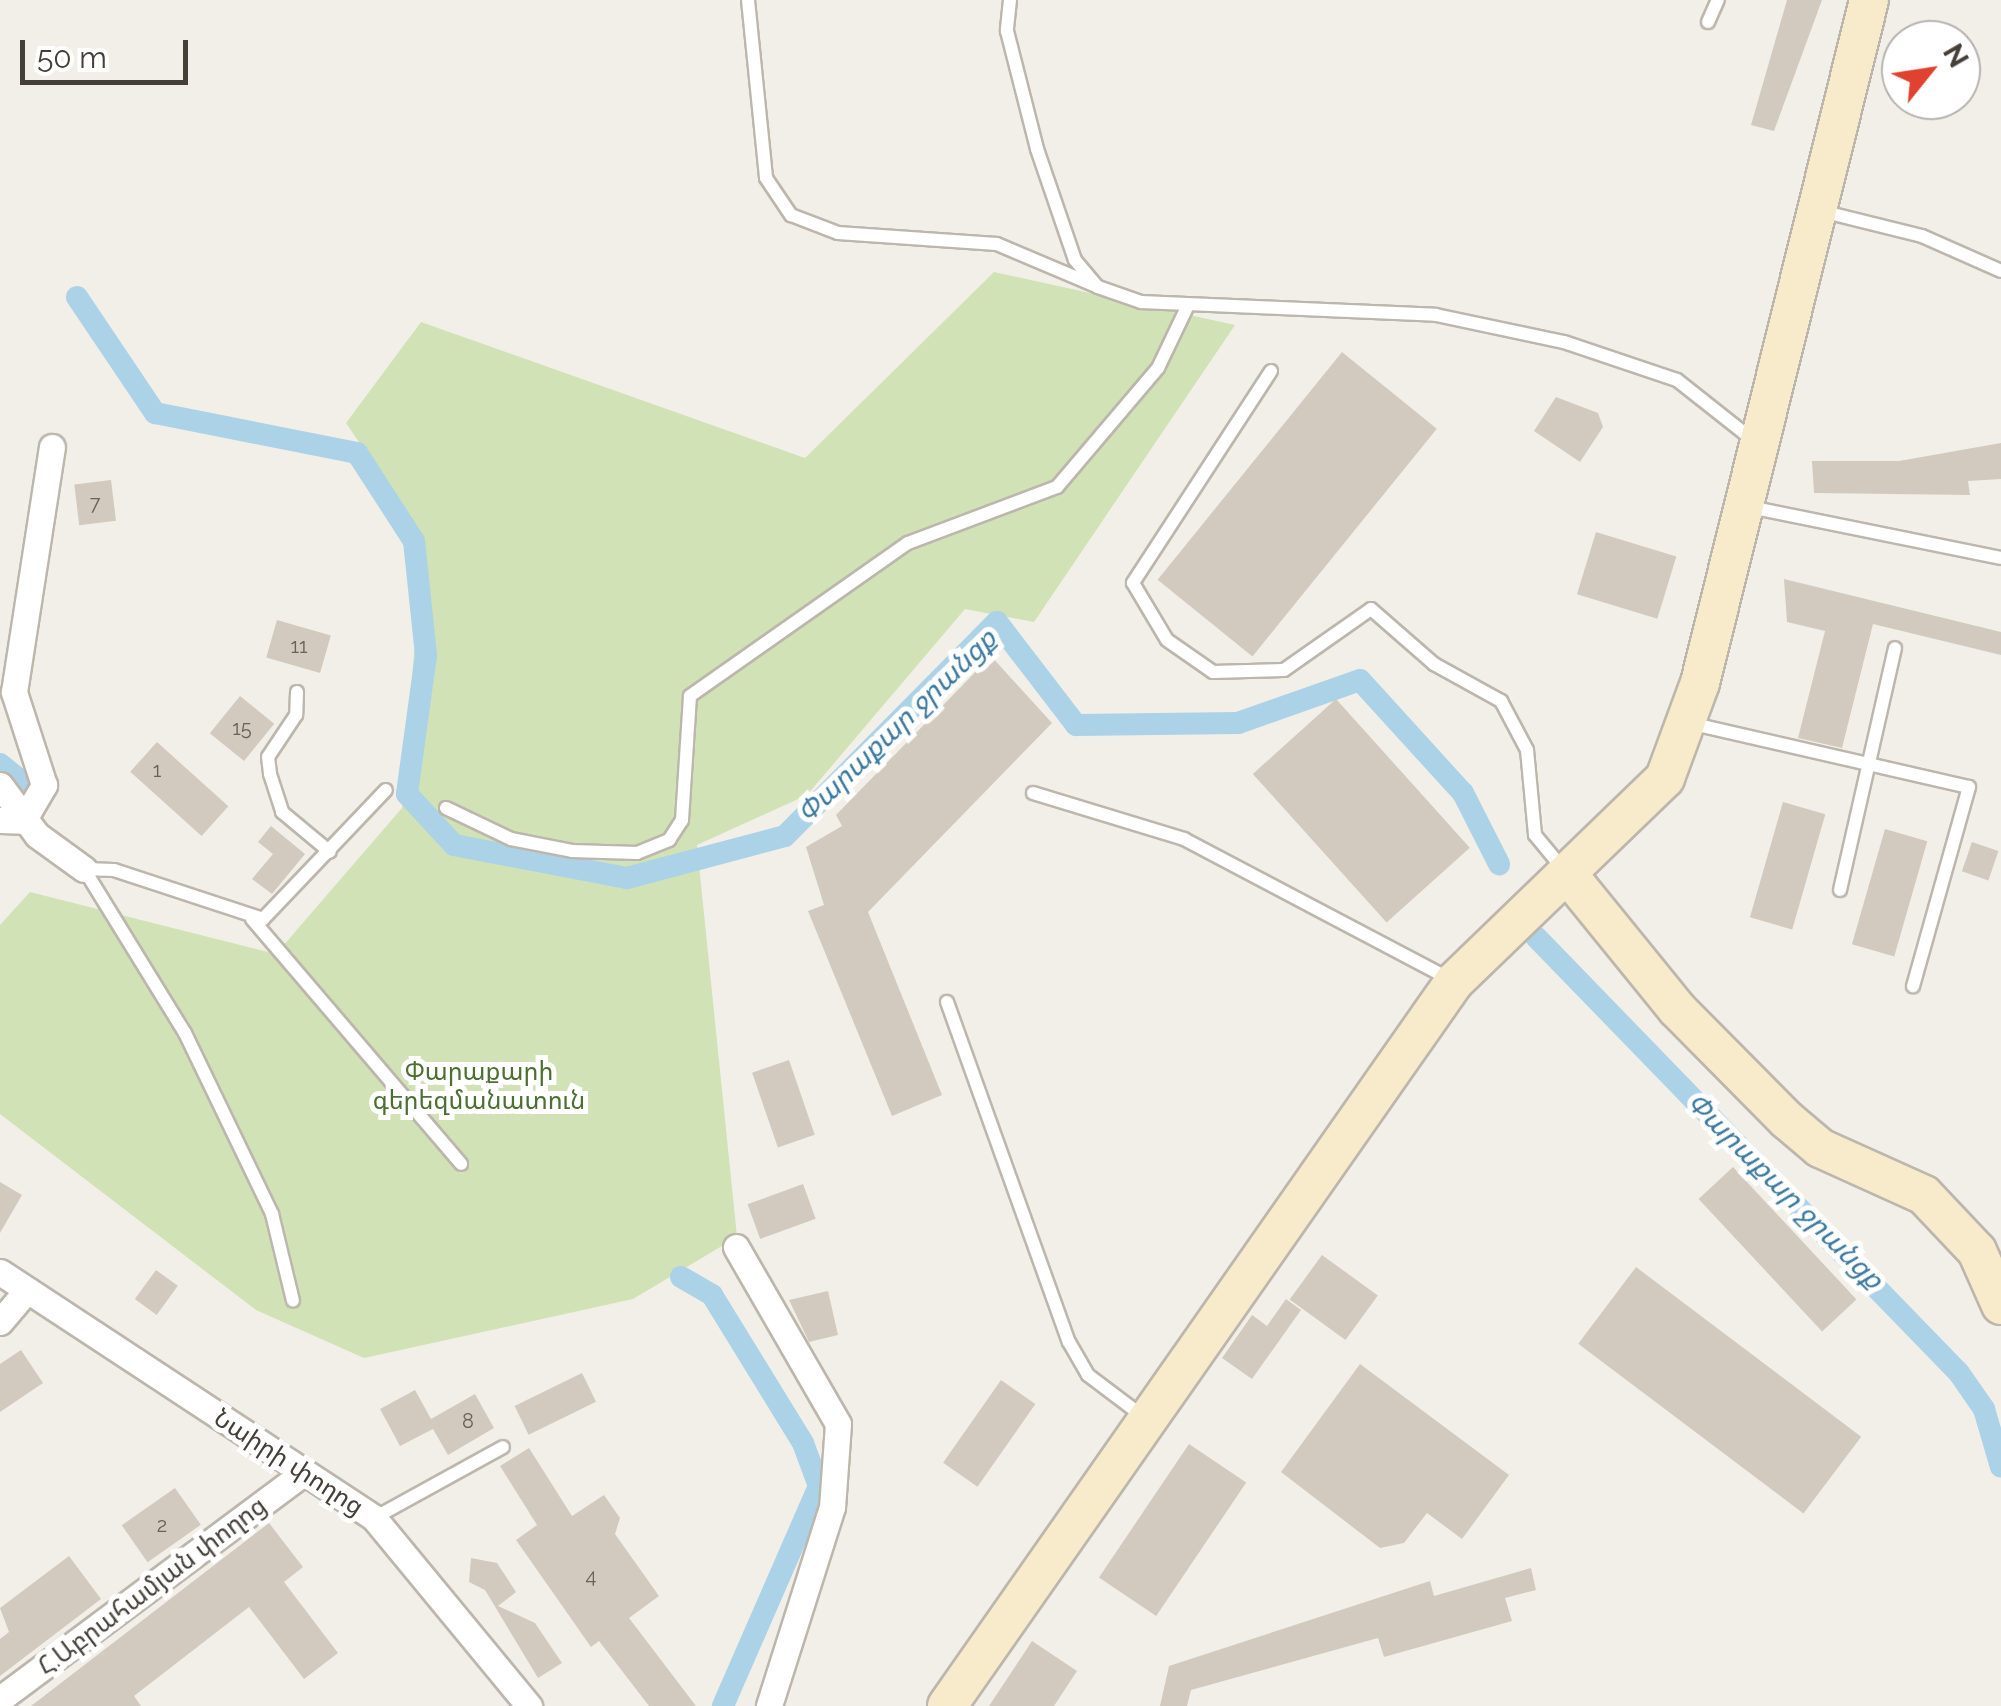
<!DOCTYPE html>
<html>
<head>
<meta charset="utf-8">
<style>
  body { margin:0 }
  #map { position:relative; width:2001px; height:1706px; overflow:hidden; background:#f2efe8; font-family:Raleway,"Noto Sans Armenian",sans-serif }
  div>[style] { position:absolute }
  .green>* { inset:0; background:#d0e2b6 }
  .canal>* { height:22px; margin:-11px; padding:0 11px; transform-origin:11px; border-radius:11px; background:#acd2e8 }
  .building>* { inset:0; background:#d2cabf; transform-origin:0 0 }
  .roads { filter:drop-shadow(2px 0 #bdb6ac) drop-shadow(-2px 0 #bdb6ac) drop-shadow(0 2px #bdb6ac) drop-shadow(0 -2px #bdb6ac) }
  .lane>* { height:12px; margin:-6px; padding:0 6px; transform-origin:6px; border-radius:6px; background:#fff }
  .street>* { height:25px; margin:-12.5px; padding:0 12.5px; transform-origin:12.5px; border-radius:12.5px; background:#fff }
  .secondary>* { height:38px; margin:-19px; padding:0 19px; transform-origin:19px; border-radius:19px; background:#f8ebcc }
  span { translate:-50% -50%; white-space:nowrap; text-align:center; line-height:1.15; -webkit-text-stroke:10px #fff; paint-order:stroke }
  .number-label { font-size:20px; color:#68625a }
  .number-label span { -webkit-text-stroke-width:0 }
  .park-label { font-size:25px; color:#4c7031 }
  .street-label { font-size:25px; color:#453f38 }
  .water-label { font-size:28px; color:#3b799d; font-style:italic }
  .north { position:absolute; left:1881px; top:20px; width:100px; height:100px; box-sizing:border-box; background:#fff; border:2px solid #b5b2af; border-radius:50%; rotate:60deg; font-size:28px; font-weight:700; line-height:40px; text-align:center; color:#453f38 }
  .north::after { content:''; display:block; margin:auto; width:35px; height:45px; background:#e14230; clip-path:polygon(50% 0,100% 100%,50% 72%,0 100%) }
  .scale { position:absolute; left:20px; top:40px; width:168px; height:45px; box-sizing:border-box; border:5px solid #453f38; border-top:0; padding-left:12px; font-size:30px; line-height:35px; white-space:nowrap; color:#453f38; -webkit-text-stroke:8px #fff; paint-order:stroke }
</style>
</head>
<body>
<div id="map">
  <div class="green">
    <i style="clip-path:polygon(994px 272px,1235px 325px,1034px 622px,965px 609px,807px 795px,697px 845px,737px 1237px,633px 1299px,364px 1358px,256px 1310px,0 1114px,0 925px,30px 892px,276px 954px,402px 808px,423px 536px,346px 423px,421px 322px,805px 458px)"></i>
  </div>
  <div class="canal">
    <i style="left:77px;top:297px;width:140px;rotate:56.1deg"></i>
    <i style="left:155px;top:413px;width:206px;rotate:11.2deg"></i>
    <i style="left:357px;top:453px;width:105px;rotate:57.1deg"></i>
    <i style="left:414px;top:541px;width:115px;rotate:84deg"></i>
    <i style="left:426px;top:655px;width:140px;rotate:97.8deg"></i>
    <i style="left:407px;top:794px;width:69px;rotate:47.3deg"></i>
    <i style="left:454px;top:845px;width:176px;rotate:10.8deg"></i>
    <i style="left:627px;top:878px;width:163px;rotate:-14.9deg"></i>
    <i style="left:785px;top:836px;width:301px;rotate:-45.3deg"></i>
    <i style="left:997px;top:622px;width:130px;rotate:52.5deg"></i>
    <i style="left:1076px;top:725px;width:162px;rotate:-0.7deg"></i>
    <i style="left:1238px;top:723px;width:129px;rotate:-19.4deg"></i>
    <i style="left:1360px;top:680px;width:153px;rotate:47.7deg"></i>
    <i style="left:1463px;top:793px;width:80px;rotate:63.1deg"></i>
    <i style="left:0;top:764px;width:28px;rotate:39deg"></i>
    <i style="left:1536px;top:937px;width:607px;rotate:45.87deg"></i>
    <i style="left:1959px;top:1373px;width:44px;rotate:55.2deg"></i>
    <i style="left:1984px;top:1409px;width:60px;rotate:73.7deg"></i>
    <i style="left:681px;top:1277px;width:36px;rotate:30deg"></i>
    <i style="left:712px;top:1295px;width:174px;rotate:58.4deg"></i>
    <i style="left:803px;top:1443px;width:46px;rotate:69.6deg"></i>
    <i style="left:819px;top:1486px;width:240px;rotate:113.6deg"></i>
  </div>
  <div class="building">
    <i style="clip-path:polygon(1787px 0,1822px 0,1774px 131px,1751px 125px)"></i>
    <i style="left:1342px;top:352px;width:122px;height:293px;rotate:39deg"></i>
    <i style="clip-path:polygon(1556px 397px,1598px 413px,1603px 427px,1580px 462px,1534px 431px)"></i>
    <i style="clip-path:polygon(2001px 443px,2001px 479px,1968px 481px,1970px 495px,1814px 493px,1812px 461px,1899px 461px)"></i>
    <i style="left:111px;top:480px;width:41px;height:37px;rotate:83deg"></i>
    <i style="left:1596px;top:532px;width:84px;height:65px;rotate:17deg"></i>
    <i style="clip-path:polygon(1784px 579px,2001px 632px,2001px 655px,1873px 624px,1842px 748px,1798px 738px,1825px 631px,1787px 622px)"></i>
    <i style="left:277px;top:620px;width:56px;height:39px;rotate:16deg"></i>
    <i style="clip-path:polygon(991px 656px,1052px 723px,868px 912px,942px 1095px,892px 1116px,808px 911px,824px 905px,806px 847px,842px 826px,836px 815px)"></i>
    <i style="left:240px;top:696px;width:44px;height:48px;rotate:39deg"></i>
    <i style="left:1336px;top:699px;width:200px;height:112px;rotate:48deg"></i>
    <i style="left:157px;top:742px;width:96px;height:40px;rotate:42deg"></i>
    <i style="left:1783px;top:802px;width:44px;height:120px;rotate:16deg"></i>
    <i style="clip-path:polygon(271px 826px,305px 854px,272px 894px,252px 879px,273px 854px,258px 842px)"></i>
    <i style="left:1885px;top:829px;width:44px;height:120px;rotate:16deg"></i>
    <i style="left:1972px;top:842px;width:28px;height:31px;rotate:19deg"></i>
    <i style="left:789px;top:1060px;width:79px;height:39px;rotate:71deg"></i>
    <i style="left:1733px;top:1167px;width:181px;height:47px;rotate:47deg"></i>
    <i style="clip-path:polygon(0 1182px,22px 1195px,0 1233px)"></i>
    <i style="left:803px;top:1184px;width:37px;height:59px;rotate:70deg"></i>
    <i style="left:1322px;top:1255px;width:69px;height:55px;rotate:36deg"></i>
    <i style="left:1636px;top:1267px;width:282px;height:96px;rotate:37deg"></i>
    <i style="left:156px;top:1270px;width:27px;height:36px;rotate:36deg"></i>
    <i style="clip-path:polygon(828px 1291px,838px 1335px,809px 1342px,789px 1300px)"></i>
    <i style="clip-path:polygon(1286px 1299px,1301px 1310px,1252px 1379px,1222px 1358px,1252px 1315px,1267px 1326px)"></i>
    <i style="clip-path:polygon(21px 1350px,43px 1383px,0 1412px,0 1364px)"></i>
    <i style="clip-path:polygon(1360px 1364px,1509px 1475px,1462px 1539px,1427px 1513px,1404px 1543px,1380px 1548px,1281px 1472px)"></i>
    <i style="left:582px;top:1373px;width:32px;height:75px;rotate:64deg"></i>
    <i style="left:1001px;top:1380px;width:42px;height:101px;rotate:35deg"></i>
    <i style="clip-path:polygon(415px 1390px,431px 1419px,475px 1394px,494px 1428px,448px 1455px,433px 1429px,400px 1446px,380px 1409px)"></i>
    <i style="left:1189px;top:1444px;width:69px;height:161px;rotate:34deg"></i>
    <i style="clip-path:polygon(529px 1448px,572px 1516px,604px 1495px,620px 1518px,615px 1534px,659px 1596px,629px 1618px,696px 1706px,649px 1706px,599px 1641px,591px 1647px,516px 1540px,537px 1525px,500px 1466px)"></i>
    <i style="left:175px;top:1488px;width:45px;height:65px;rotate:55deg"></i>
    <i style="clip-path:polygon(269px 1523px,303px 1567px,284px 1582px,338px 1653px,304px 1679px,249px 1607px,134px 1696px,141px 1706px,31px 1706px)"></i>
    <i style="clip-path:polygon(69px 1556px,101px 1599px,0 1676px,0 1639px,9px 1632px,0 1608px)"></i>
    <i style="clip-path:polygon(471px 1558px,497px 1563px,516px 1592px,498px 1606px,535px 1623px,562px 1663px,538px 1678px,485px 1590px,469px 1582px)"></i>
    <i style="clip-path:polygon(1531px 1568px,1536px 1590px,1505px 1598px,1512px 1621px,1384px 1657px,1378px 1638px,1191px 1690px,1187px 1706px,1160px 1706px,1169px 1666px,1430px 1581px,1434px 1596px)"></i>
    <i style="clip-path:polygon(1032px 1641px,1077px 1671px,1054px 1706px,989px 1706px)"></i>
  </div>
  <div class="roads">
    <div class="lane">
      <i style="left:748px;top:0;width:179px;rotate:84.2deg"></i>
      <i style="left:766px;top:178px;width:45px;rotate:56deg"></i>
      <i style="left:791px;top:215px;width:50px;rotate:21deg"></i>
      <i style="left:838px;top:233px;width:159px;rotate:4deg"></i>
      <i style="left:997px;top:244px;width:108px;rotate:23deg"></i>
      <i style="left:1010px;top:0;width:31px;rotate:96deg"></i>
      <i style="left:1007px;top:31px;width:122px;rotate:75.7deg"></i>
      <i style="left:1037px;top:149px;width:117px;rotate:71.1deg"></i>
      <i style="left:1075px;top:260px;width:35px;rotate:50deg"></i>
      <i style="left:1098px;top:287px;width:46px;rotate:19.2deg"></i>
      <i style="left:1141px;top:302px;width:295px;rotate:2.5deg"></i>
      <i style="left:1436px;top:315px;width:131px;rotate:11.9deg"></i>
      <i style="left:1564px;top:342px;width:119px;rotate:18.6deg"></i>
      <i style="left:1677px;top:380px;width:97px;rotate:38.3deg"></i>
      <i style="left:1708px;top:22px;width:24px;rotate:-66deg"></i>
      <i style="left:1821px;top:211px;width:104px;rotate:13.9deg"></i>
      <i style="left:1922px;top:236px;width:86px;rotate:23.9deg"></i>
      <i style="left:1271px;top:371px;width:253px;rotate:123.1deg"></i>
      <i style="left:1133px;top:583px;width:66px;rotate:59.2deg"></i>
      <i style="left:1167px;top:640px;width:56px;rotate:34.8deg"></i>
      <i style="left:1213px;top:672px;width:71px;rotate:-1.6deg"></i>
      <i style="left:1284px;top:670px;width:106px;rotate:-35deg"></i>
      <i style="left:1371px;top:609px;width:84px;rotate:41.1deg"></i>
      <i style="left:1434px;top:664px;width:77px;rotate:28.9deg"></i>
      <i style="left:1501px;top:701px;width:55px;rotate:62deg"></i>
      <i style="left:1527px;top:750px;width:85px;rotate:84.6deg"></i>
      <i style="left:1535px;top:835px;width:45px;rotate:50.4deg"></i>
      <i style="left:1745px;top:506px;width:261px;rotate:11.5deg"></i>
      <i style="left:297px;top:692px;width:23px;rotate:92deg"></i>
      <i style="left:296px;top:715px;width:50px;rotate:123.7deg"></i>
      <i style="left:268px;top:757px;width:17px;rotate:83deg"></i>
      <i style="left:270px;top:774px;width:40px;rotate:72deg"></i>
      <i style="left:282px;top:812px;width:62px;rotate:39.8deg"></i>
      <i style="left:1689px;top:723px;width:287px;rotate:12.9deg"></i>
      <i style="left:1969px;top:787px;width:207px;rotate:105.7deg"></i>
      <i style="left:1033px;top:793px;width:158px;rotate:16.9deg"></i>
      <i style="left:1184px;top:839px;width:302px;rotate:27.8deg"></i>
      <i style="left:446px;top:808px;width:72px;rotate:25.5deg"></i>
      <i style="left:511px;top:839px;width:62px;rotate:11.1deg"></i>
      <i style="left:572px;top:851px;width:65px;rotate:1.8deg"></i>
      <i style="left:637px;top:853px;width:35px;rotate:-22deg"></i>
      <i style="left:669px;top:840px;width:24px;rotate:-57deg"></i>
      <i style="left:682px;top:820px;width:124px;rotate:-86.3deg"></i>
      <i style="left:690px;top:696px;width:266px;rotate:-35.1deg"></i>
      <i style="left:908px;top:543px;width:159px;rotate:-20.6deg"></i>
      <i style="left:1057px;top:487px;width:156px;rotate:-49.7deg"></i>
      <i style="left:1158px;top:368px;width:70px;rotate:-64.5deg"></i>
      <i style="left:84px;top:869px;width:193px;rotate:58.4deg"></i>
      <i style="left:185px;top:1033px;width:201px;rotate:64.3deg"></i>
      <i style="left:272px;top:1214px;width:89px;rotate:76.4deg"></i>
      <i style="left:84px;top:869px;width:30px;rotate:2deg"></i>
      <i style="left:114px;top:870px;width:157px;rotate:18.2deg"></i>
      <i style="left:263px;top:919px;width:178px;rotate:-46.4deg"></i>
      <i style="left:1840px;top:890px;width:248px;rotate:-77.2deg"></i>
      <i style="left:252px;top:919px;width:322px;rotate:49.5deg"></i>
      <i style="left:947px;top:1002px;width:361px;rotate:70.3deg"></i>
      <i style="left:1069px;top:1342px;width:38px;rotate:60deg"></i>
      <i style="left:1088px;top:1375px;width:71px;rotate:37deg"></i>
      <i style="left:374px;top:1518px;width:147px;rotate:-28.8deg"></i>
    </div>
    <div class="street">
      <i style="left:0;top:785px;width:62px;rotate:53.5deg"></i>
      <i style="left:37px;top:835px;width:58px;rotate:35.9deg"></i>
      <i style="left:0;top:820px;width:23px;rotate:2deg"></i>
      <i style="left:23px;top:821px;width:42px;rotate:-59.7deg"></i>
      <i style="left:44px;top:785px;width:98px;rotate:-107.9deg"></i>
      <i style="left:14px;top:692px;width:248px;rotate:-81.2deg"></i>
      <i style="left:736px;top:1247px;width:204px;rotate:60deg"></i>
      <i style="left:838px;top:1424px;width:83px;rotate:94.1deg"></i>
      <i style="left:832px;top:1507px;width:209px;rotate:107.6deg"></i>
      <i style="left:0;top:1272px;width:448px;rotate:33.3deg"></i>
      <i style="left:374px;top:1518px;width:244px;rotate:50.5deg"></i>
      <i style="left:0;top:1322px;width:42px;rotate:-49.8deg"></i>
      <i style="left:0;top:1699px;width:379px;rotate:-36.7deg"></i>
    </div>
    <div class="secondary">
      <i style="left:1569px;top:876px;width:171px;rotate:50.9deg"></i>
      <i style="left:1677px;top:1009px;width:156px;rotate:45.3deg"></i>
      <i style="left:1787px;top:1120px;width:43px;rotate:40.3deg"></i>
      <i style="left:1820px;top:1148px;width:114px;rotate:24.3deg"></i>
      <i style="left:1924px;top:1195px;width:77px;rotate:46.6deg"></i>
      <i style="left:1977px;top:1251px;width:59px;rotate:66deg"></i>
      <i style="left:947px;top:1706px;width:884px;rotate:-55deg"></i>
      <i style="left:1454px;top:982px;width:293px;rotate:-44deg"></i>
      <i style="left:1665px;top:778px;width:101px;rotate:-69.8deg"></i>
      <i style="left:1700px;top:683px;width:704px;rotate:-76.1deg"></i>
    </div>
  </div>
  <div class="number-label">
    <span style="left:95px;top:503px">7</span>
    <span style="left:299px;top:646px">11</span>
    <span style="left:242px;top:728px">15</span>
    <span style="left:157px;top:770px">1</span>
    <span style="left:468px;top:1421px">8</span>
    <span style="left:162px;top:1525px">2</span>
    <span style="left:591px;top:1576px">4</span>
  </div>
  <div class="park-label">
    <span style="left:479px;top:1086px">Փարաքարի<br>գերեզմանատուն</span>
  </div>
  <div class="street-label">
    <span style="left:289px;top:1462px;rotate:33deg">Նաիրի փողոց</span>
    <span style="left:152px;top:1586px;rotate:-37deg">Հ.Աբրահամյան փողոց</span>
  </div>
  <div class="water-label">
    <span style="left:897px;top:726px;rotate:-44deg">Փարաքար ջրանցք</span>
    <span style="left:1785px;top:1191px;rotate:45deg">Փարաքար ջրանցք</span>
  </div>
  <div class="north">N</div>
  <div class="scale">50 m</div>
</div>
</body>
</html>
